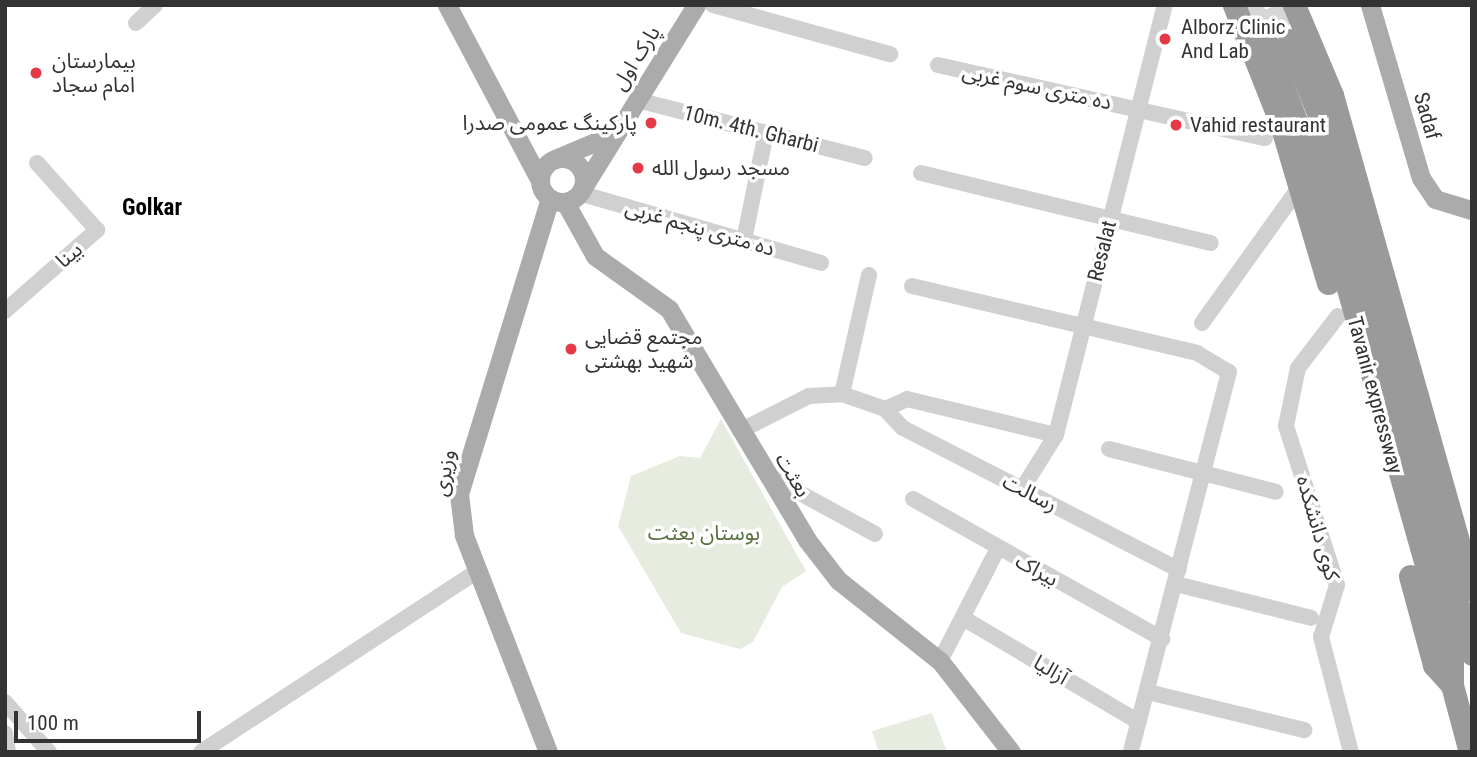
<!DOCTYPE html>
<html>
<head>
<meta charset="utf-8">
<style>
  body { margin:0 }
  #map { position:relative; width:1477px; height:757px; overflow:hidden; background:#fff; font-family:"Roboto Condensed","Noto Sans Arabic",sans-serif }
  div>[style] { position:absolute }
  .green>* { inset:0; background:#e6ecdf }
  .highway-tunnel>* { height:23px; margin-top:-11.5px; transform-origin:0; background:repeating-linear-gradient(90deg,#d6d6d6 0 23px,transparent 0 34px) }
  .minor>* { height:16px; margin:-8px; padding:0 8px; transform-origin:8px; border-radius:8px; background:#d0d0d0 }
  .major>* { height:19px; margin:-9.5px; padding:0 9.5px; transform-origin:9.5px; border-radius:9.5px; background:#ababab }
  .major>.ring { margin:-9.5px; padding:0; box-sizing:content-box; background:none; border:19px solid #ababab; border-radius:50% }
  .highway>* { height:23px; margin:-11.5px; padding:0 11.5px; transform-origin:11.5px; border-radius:11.5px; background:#9a9a9a }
  .dots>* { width:19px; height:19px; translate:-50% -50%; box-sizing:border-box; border:4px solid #fff; border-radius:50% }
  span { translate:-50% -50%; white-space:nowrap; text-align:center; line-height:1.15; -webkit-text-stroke:7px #fff; paint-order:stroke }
  .poi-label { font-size:21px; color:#333 }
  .left { translate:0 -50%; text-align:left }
  .right { translate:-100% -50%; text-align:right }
  .street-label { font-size:21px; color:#333 }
  .park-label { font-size:21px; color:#56703f }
  .neighbourhood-label { font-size:23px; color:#000; font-weight:700 }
  .frame { position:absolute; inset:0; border:7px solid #333; pointer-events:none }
  .scale { position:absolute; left:14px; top:711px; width:187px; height:32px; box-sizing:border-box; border:4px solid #333; border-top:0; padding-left:9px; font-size:21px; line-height:24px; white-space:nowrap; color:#333; -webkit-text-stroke:5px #fff; paint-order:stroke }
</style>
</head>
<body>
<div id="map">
  <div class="green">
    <i style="clip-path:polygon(721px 419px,806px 571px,782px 587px,753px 642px,740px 649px,681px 633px,618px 526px,631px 476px,680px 456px,700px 458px)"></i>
    <i style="clip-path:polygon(932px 713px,947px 752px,879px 752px,872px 731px)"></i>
  </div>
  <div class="highway-tunnel">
    <i style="left:1251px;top:5px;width:39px;rotate:67deg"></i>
    <i style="left:1275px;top:5px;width:38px;rotate:68deg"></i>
  </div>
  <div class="minor">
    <i style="left:713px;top:5px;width:184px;rotate:15.5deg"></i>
    <i style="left:136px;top:23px;width:26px;rotate:-43deg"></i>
    <i style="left:938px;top:65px;width:335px;rotate:12.6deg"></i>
    <i style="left:637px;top:100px;width:235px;rotate:14.3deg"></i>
    <i style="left:921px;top:173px;width:298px;rotate:13.6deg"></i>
    <i style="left:579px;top:193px;width:252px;rotate:16.1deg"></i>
    <i style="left:744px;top:240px;width:109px;rotate:-78.4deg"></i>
    <i style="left:912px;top:286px;width:293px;rotate:13.2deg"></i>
    <i style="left:1197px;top:353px;width:37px;rotate:31deg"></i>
    <i style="left:1229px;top:372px;width:392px;rotate:104.5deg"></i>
    <i style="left:5px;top:311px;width:123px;rotate:-41.4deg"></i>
    <i style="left:97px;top:230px;width:90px;rotate:-131.8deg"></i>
    <i style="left:1338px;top:316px;width:66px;rotate:127.6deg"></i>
    <i style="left:1298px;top:368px;width:59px;rotate:101.7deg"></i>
    <i style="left:1286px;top:426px;width:167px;rotate:72.2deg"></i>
    <i style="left:1337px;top:585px;width:54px;rotate:107.1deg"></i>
    <i style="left:1321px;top:637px;width:119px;rotate:75.4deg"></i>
    <i style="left:1202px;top:323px;width:168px;rotate:-54.4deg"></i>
    <i style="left:842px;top:394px;width:122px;rotate:-77.2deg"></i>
    <i style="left:885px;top:409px;width:24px;rotate:-24deg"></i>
    <i style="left:907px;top:399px;width:153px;rotate:13.6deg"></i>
    <i style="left:740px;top:431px;width:77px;rotate:-26.9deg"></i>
    <i style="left:809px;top:396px;width:33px;rotate:-3deg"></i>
    <i style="left:842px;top:394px;width:46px;rotate:19.2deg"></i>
    <i style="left:885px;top:409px;width:26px;rotate:47deg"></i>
    <i style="left:903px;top:428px;width:310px;rotate:27.2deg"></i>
    <i style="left:1109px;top:449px;width:172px;rotate:14.4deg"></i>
    <i style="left:767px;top:475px;width:123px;rotate:28.6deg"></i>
    <i style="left:1022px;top:489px;width:64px;rotate:-57.8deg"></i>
    <i style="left:1056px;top:435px;width:444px;rotate:-75.8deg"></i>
    <i style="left:913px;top:499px;width:286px;rotate:29.3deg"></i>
    <i style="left:1176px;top:584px;width:139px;rotate:14.1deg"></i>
    <i style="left:963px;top:618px;width:204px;rotate:30.6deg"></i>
    <i style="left:940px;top:661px;width:127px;rotate:-62.8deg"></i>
    <i style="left:1148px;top:692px;width:161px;rotate:13.7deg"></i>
    <i style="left:5px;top:702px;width:67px;rotate:48.7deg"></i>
    <i style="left:5px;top:733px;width:19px;rotate:81deg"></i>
    <i style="left:201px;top:752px;width:331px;rotate:-33.2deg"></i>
  </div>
  <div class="major">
    <i style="left:447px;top:5px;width:199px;rotate:62.1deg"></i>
    <i style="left:1370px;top:5px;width:180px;rotate:73.6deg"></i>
    <i style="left:1421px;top:178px;width:25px;rotate:56deg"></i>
    <i style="left:1435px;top:199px;width:39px;rotate:17deg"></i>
    <i class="ring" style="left:540px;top:158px;width:25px;height:25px"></i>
    <i style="left:555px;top:159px;width:64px;rotate:-23deg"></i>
    <i style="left:582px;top:189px;width:216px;rotate:-58.2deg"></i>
    <i style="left:565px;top:202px;width:62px;rotate:60.9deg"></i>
    <i style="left:595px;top:256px;width:91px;rotate:35.6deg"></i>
    <i style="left:669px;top:309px;width:269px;rotate:59.1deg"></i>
    <i style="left:807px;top:540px;width:51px;rotate:52.2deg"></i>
    <i style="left:838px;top:580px;width:130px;rotate:38.5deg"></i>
    <i style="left:940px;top:661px;width:115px;rotate:52deg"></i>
    <i style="left:548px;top:752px;width:233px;rotate:-111.2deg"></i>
    <i style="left:464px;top:535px;width:41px;rotate:-97deg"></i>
    <i style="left:459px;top:494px;width:309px;rotate:-72.9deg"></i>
  </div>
  <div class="highway">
    <i style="left:1234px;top:5px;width:125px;rotate:68.4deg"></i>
    <i style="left:1280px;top:121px;width:169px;rotate:73.5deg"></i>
    <i style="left:1294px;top:5px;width:98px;rotate:67.1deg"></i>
    <i style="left:1332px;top:95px;width:514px;rotate:74.21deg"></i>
    <i style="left:1289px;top:40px;width:84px;rotate:68.3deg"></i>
    <i style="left:1320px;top:118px;width:557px;rotate:74.17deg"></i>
    <i style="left:1266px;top:41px;width:140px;rotate:69.5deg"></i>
    <i style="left:1315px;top:172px;width:504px;rotate:74.23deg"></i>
    <i style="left:1452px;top:657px;width:28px;rotate:90deg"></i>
    <i style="left:1452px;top:685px;width:69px;rotate:75deg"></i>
    <i style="left:1410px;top:576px;width:92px;rotate:74.9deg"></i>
    <i style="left:1434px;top:665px;width:27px;rotate:48deg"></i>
  </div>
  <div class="dots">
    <i style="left:1165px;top:39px;background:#e63946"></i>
    <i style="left:36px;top:73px;background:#e63946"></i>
    <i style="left:651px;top:123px;background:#e63946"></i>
    <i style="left:1176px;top:125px;background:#e63946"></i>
    <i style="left:638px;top:168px;background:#e63946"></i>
    <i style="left:571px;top:349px;background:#e63946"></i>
  </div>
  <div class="poi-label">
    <span class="left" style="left:1181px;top:39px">Alborz Clinic<br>And Lab</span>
    <span class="left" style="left:52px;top:73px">بیمارستان<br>امام سجاد</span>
    <span class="right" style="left:637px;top:123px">پارکینگ عمومی صدرا</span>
    <span class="left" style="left:1190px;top:125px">Vahid restaurant</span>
    <span class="left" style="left:652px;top:168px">مسجد رسول الله</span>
    <span class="left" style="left:585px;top:349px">مجتمع قضایی<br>شهید بهشتی</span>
  </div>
  <div class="street-label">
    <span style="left:636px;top:58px;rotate:-58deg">پارک اول</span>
    <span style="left:1037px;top:87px;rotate:12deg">ده متری سوم غربی</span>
    <span style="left:1427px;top:116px;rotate:74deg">Sadaf</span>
    <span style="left:751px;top:129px;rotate:14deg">10m. 4th. Gharbi</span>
    <span style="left:700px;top:228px;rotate:16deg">ده متری پنجم غربی</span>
    <span style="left:1102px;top:251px;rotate:-76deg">Resalat</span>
    <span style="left:69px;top:255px;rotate:-41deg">بینا</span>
    <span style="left:1375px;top:395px;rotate:75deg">Tavanir expressway</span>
    <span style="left:444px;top:473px;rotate:-80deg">وزیری</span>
    <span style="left:793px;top:475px;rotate:59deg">بعثت</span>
    <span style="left:1030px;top:493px;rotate:27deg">رسالت</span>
    <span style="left:1318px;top:528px;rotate:74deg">کوی دانشکده</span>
    <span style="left:1037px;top:570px;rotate:29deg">بیراک</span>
    <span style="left:1051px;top:670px;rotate:31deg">آزالیا</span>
  </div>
  <div class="park-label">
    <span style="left:704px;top:533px">بوستان بعثت</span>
  </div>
  <div class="neighbourhood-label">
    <span style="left:152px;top:208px">Golkar</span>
  </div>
  <div class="frame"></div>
  <div class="scale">100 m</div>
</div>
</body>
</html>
